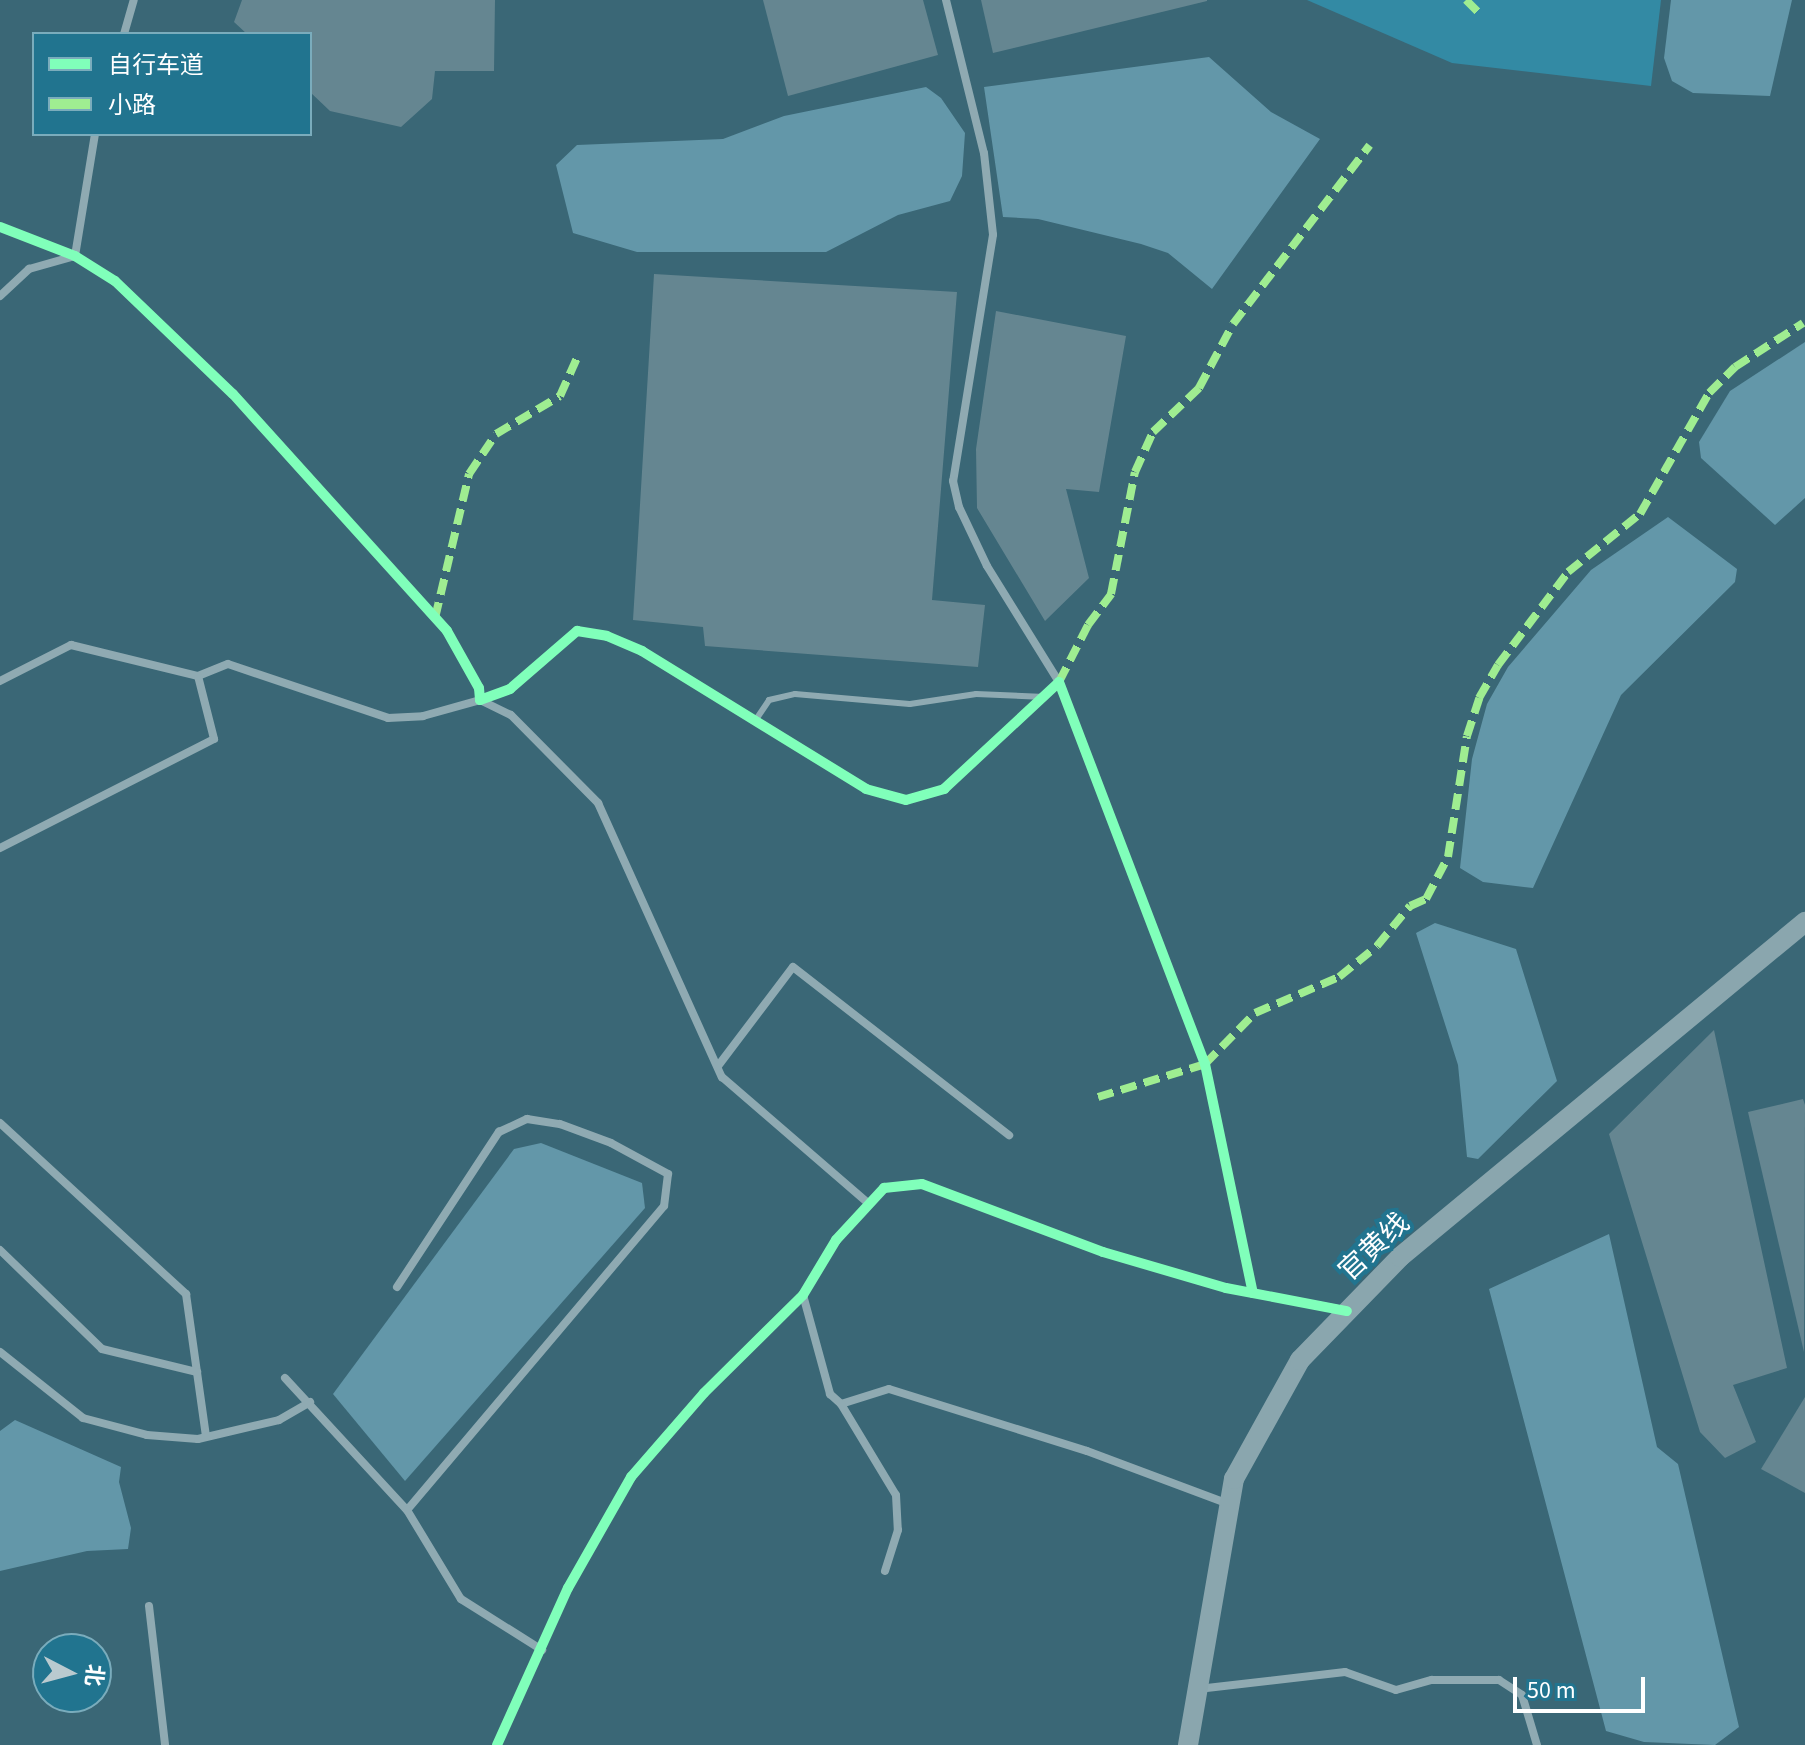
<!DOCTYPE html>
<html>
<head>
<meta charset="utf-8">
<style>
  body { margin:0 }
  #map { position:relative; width:1805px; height:1745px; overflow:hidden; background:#3a6776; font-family:"Source Sans 3","Noto Sans SC",sans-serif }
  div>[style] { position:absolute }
  .green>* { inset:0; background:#338aa4 }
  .water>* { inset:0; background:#6397a9 }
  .building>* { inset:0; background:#658691 }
  .lane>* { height:6px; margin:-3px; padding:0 3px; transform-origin:3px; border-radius:3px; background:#8faab2 }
  .street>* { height:8px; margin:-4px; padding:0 4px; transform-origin:4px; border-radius:4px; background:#8faab2 }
  .secondary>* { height:20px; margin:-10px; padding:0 10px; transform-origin:10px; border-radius:10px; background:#8aa6ae }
  .quiet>* { height:8px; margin-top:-4px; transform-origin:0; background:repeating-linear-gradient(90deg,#9fed91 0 16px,transparent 0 24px) }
  .cycleway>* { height:10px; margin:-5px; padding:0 5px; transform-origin:5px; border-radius:5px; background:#80ffba }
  span { translate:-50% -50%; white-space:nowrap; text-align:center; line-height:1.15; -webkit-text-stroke:8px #21748f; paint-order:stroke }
  .street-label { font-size:28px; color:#fff }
  .legend { position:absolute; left:32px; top:32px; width:280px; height:104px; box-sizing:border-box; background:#21748f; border:2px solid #7aacbc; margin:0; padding:10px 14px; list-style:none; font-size:24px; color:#fff }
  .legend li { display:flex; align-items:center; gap:16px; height:40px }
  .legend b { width:40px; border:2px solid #7aacbc }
  .north { position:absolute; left:32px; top:1633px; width:80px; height:80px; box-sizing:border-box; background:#21748f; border:2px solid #7aacbc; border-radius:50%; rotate:96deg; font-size:22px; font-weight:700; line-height:32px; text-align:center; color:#fff }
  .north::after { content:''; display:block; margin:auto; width:28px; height:36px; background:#bacacf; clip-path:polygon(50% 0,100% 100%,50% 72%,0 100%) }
  .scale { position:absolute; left:1513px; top:1677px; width:132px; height:36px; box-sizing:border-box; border:4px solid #fff; border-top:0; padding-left:10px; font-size:24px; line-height:28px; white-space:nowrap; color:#fff; -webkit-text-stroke:6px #21748f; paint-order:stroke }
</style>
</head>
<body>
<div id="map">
  <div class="green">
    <i style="clip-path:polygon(1307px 0,1661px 0,1651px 86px,1452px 63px)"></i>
  </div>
  <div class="water">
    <i style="clip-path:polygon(1671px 0,1792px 0,1770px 96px,1693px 93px,1672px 81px,1664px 58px)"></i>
    <i style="clip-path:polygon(1209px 57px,1271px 112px,1320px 139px,1212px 289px,1168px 253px,1141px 244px,1038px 219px,1003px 217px,984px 87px)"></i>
    <i style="clip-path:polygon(926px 87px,941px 98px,965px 133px,962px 176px,950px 201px,898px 215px,826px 252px,637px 252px,573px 233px,556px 165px,577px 145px,723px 139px,784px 116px)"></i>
    <i style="clip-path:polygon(1805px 342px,1805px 498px,1775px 525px,1701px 458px,1699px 442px,1730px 391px)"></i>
    <i style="clip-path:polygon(1668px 517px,1737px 569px,1735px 582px,1621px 695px,1533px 888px,1483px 882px,1460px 868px,1472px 759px,1487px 704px,1508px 667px,1591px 570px)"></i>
    <i style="clip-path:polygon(1435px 923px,1516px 949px,1557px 1081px,1478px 1159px,1467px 1157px,1458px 1065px,1416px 933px)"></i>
    <i style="clip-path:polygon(541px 1143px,642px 1183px,645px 1208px,405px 1481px,333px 1394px,514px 1149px)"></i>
    <i style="clip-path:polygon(1609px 1234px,1657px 1447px,1678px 1464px,1739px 1727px,1715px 1745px,1644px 1742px,1606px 1731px,1489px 1289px)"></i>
    <i style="clip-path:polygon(15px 1420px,121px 1467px,119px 1482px,131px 1528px,128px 1549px,87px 1551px,0 1571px,0 1431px)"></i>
  </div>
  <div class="building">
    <i style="clip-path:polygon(242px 0,495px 0,494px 71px,435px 71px,432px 99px,401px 127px,330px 111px,310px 92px,310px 34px,247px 34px,234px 22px)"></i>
    <i style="clip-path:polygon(763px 0,923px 0,938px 55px,788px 96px)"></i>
    <i style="clip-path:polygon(981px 0,1207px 0,1207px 1px,993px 53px)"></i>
    <i style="clip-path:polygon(654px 274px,957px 292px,932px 600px,985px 605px,978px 667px,705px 646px,703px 627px,633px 620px)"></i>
    <i style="clip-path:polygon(996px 311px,1126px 336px,1099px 492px,1066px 489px,1089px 578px,1045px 621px,977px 508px,976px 449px)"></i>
    <i style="clip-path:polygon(1714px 1030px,1787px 1368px,1733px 1385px,1756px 1442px,1725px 1458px,1700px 1432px,1609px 1134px)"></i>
    <i style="clip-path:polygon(1803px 1099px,1805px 1105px,1804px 1352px,1748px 1112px)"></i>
    <i style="clip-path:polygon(1805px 1397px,1805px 1493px,1761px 1469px)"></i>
  </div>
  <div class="lane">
    <i style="left:755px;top:721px;width:25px;rotate:-56deg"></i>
    <i style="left:769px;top:700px;width:27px;rotate:-13deg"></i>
    <i style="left:795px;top:694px;width:115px;rotate:5deg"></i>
    <i style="left:910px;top:704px;width:67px;rotate:-8.6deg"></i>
    <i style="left:976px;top:694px;width:69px;rotate:2.5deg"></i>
  </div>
  <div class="street">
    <i style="left:946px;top:0;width:158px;rotate:76.1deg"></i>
    <i style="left:984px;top:153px;width:82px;rotate:83.7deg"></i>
    <i style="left:993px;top:235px;width:249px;rotate:99.2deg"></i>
    <i style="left:953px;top:481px;width:27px;rotate:77deg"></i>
    <i style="left:959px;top:507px;width:65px;rotate:64.6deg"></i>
    <i style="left:987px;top:566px;width:137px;rotate:58.2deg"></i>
    <i style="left:124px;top:34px;width:35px;rotate:-74deg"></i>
    <i style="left:0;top:227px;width:80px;rotate:21.1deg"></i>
    <i style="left:75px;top:256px;width:47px;rotate:32deg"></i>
    <i style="left:115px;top:281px;width:163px;rotate:43.8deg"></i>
    <i style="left:233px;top:394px;width:319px;rotate:47.9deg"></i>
    <i style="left:447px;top:631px;width:65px;rotate:60.7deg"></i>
    <i style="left:479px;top:688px;width:12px;rotate:85deg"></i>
    <i style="left:480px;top:700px;width:32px;rotate:-20deg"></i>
    <i style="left:510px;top:689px;width:89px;rotate:-40.9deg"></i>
    <i style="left:577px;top:631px;width:30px;rotate:9deg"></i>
    <i style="left:607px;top:636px;width:38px;rotate:23deg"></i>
    <i style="left:642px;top:651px;width:263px;rotate:31.6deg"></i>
    <i style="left:866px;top:789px;width:41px;rotate:15.4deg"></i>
    <i style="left:906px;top:800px;width:40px;rotate:-16deg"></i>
    <i style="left:944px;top:789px;width:157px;rotate:-42.9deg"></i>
    <i style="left:1059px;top:682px;width:409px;rotate:69.1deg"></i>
    <i style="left:1205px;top:1064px;width:234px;rotate:78.2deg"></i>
    <i style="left:0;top:296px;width:40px;rotate:-43deg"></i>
    <i style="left:29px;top:269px;width:48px;rotate:-15.8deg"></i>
    <i style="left:75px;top:256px;width:124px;rotate:-80.7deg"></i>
    <i style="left:198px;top:676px;width:32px;rotate:-22deg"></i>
    <i style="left:228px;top:664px;width:169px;rotate:18.6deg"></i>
    <i style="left:388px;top:718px;width:35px;rotate:-3deg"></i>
    <i style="left:423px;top:716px;width:59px;rotate:-15.7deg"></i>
    <i style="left:480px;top:700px;width:34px;rotate:26deg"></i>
    <i style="left:511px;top:715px;width:124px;rotate:45.3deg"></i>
    <i style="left:598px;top:803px;width:301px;rotate:65.7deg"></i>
    <i style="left:722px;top:1077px;width:194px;rotate:40.8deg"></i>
    <i style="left:0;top:681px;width:80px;rotate:-26.9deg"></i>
    <i style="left:71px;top:645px;width:131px;rotate:13.7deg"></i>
    <i style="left:198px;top:676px;width:65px;rotate:75.7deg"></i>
    <i style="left:214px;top:739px;width:240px;rotate:153deg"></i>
    <i style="left:718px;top:1066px;width:124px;rotate:-52.9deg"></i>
    <i style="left:793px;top:967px;width:274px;rotate:37.9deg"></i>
    <i style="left:0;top:1123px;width:253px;rotate:42.6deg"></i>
    <i style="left:186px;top:1294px;width:144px;rotate:82deg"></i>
    <i style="left:0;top:1250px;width:142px;rotate:44.1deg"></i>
    <i style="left:102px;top:1349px;width:98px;rotate:13.6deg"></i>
    <i style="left:397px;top:1287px;width:186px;rotate:-56.7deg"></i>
    <i style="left:499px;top:1132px;width:31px;rotate:-25deg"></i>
    <i style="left:527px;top:1119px;width:33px;rotate:9deg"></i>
    <i style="left:560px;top:1124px;width:54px;rotate:20.4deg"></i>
    <i style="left:611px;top:1143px;width:65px;rotate:28.5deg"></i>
    <i style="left:668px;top:1174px;width:32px;rotate:97deg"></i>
    <i style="left:664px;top:1206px;width:398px;rotate:130.2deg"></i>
    <i style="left:803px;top:1295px;width:103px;rotate:74.7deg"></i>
    <i style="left:830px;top:1394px;width:15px;rotate:42deg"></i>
    <i style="left:841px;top:1404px;width:50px;rotate:-17.4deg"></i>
    <i style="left:889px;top:1389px;width:207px;rotate:17.4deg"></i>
    <i style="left:1087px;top:1451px;width:152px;rotate:20.5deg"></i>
    <i style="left:0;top:1352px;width:106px;rotate:38.5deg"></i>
    <i style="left:83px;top:1418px;width:66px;rotate:14.9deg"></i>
    <i style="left:147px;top:1435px;width:51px;rotate:4.5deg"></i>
    <i style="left:198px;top:1439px;width:83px;rotate:-13.2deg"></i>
    <i style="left:279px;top:1420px;width:36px;rotate:-30deg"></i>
    <i style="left:285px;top:1378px;width:180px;rotate:47.3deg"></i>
    <i style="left:407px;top:1510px;width:104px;rotate:58.8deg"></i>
    <i style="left:461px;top:1599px;width:96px;rotate:32.2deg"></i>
    <i style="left:841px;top:1404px;width:106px;rotate:58.9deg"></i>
    <i style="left:896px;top:1495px;width:35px;rotate:87deg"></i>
    <i style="left:898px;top:1530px;width:43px;rotate:107.6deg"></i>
    <i style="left:149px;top:1606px;width:140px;rotate:83.4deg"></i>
    <i style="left:1198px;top:1689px;width:148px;rotate:-6.6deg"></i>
    <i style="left:1345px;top:1672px;width:54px;rotate:19.4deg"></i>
    <i style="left:1396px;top:1690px;width:37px;rotate:-16deg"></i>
    <i style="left:1432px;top:1680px;width:67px"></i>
    <i style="left:1499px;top:1680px;width:27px;rotate:33deg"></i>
    <i style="left:1522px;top:1695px;width:52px;rotate:73.3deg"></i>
    <i style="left:497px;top:1745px;width:172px;rotate:-65.7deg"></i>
    <i style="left:568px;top:1588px;width:128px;rotate:-60.4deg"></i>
    <i style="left:631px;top:1477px;width:111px;rotate:-49deg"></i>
    <i style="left:704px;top:1393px;width:139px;rotate:-44.7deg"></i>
    <i style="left:803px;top:1295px;width:64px;rotate:-59deg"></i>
    <i style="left:836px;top:1240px;width:71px;rotate:-47.3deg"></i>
    <i style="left:884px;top:1188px;width:38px;rotate:-6deg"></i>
    <i style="left:922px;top:1184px;width:193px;rotate:20.6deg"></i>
    <i style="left:1103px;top:1252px;width:128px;rotate:16.3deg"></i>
    <i style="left:1226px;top:1288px;width:119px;rotate:10.6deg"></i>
  </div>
  <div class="secondary">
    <i style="left:1188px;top:1745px;width:270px;rotate:-80.2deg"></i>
    <i style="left:1234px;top:1479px;width:136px;rotate:-61deg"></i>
    <i style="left:1300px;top:1360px;width:144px;rotate:-45.8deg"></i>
    <i style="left:1400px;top:1257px;width:526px;rotate:-39.6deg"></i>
  </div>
  <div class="quiet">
    <i style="left:1466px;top:0;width:23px;rotate:45deg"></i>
    <i style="left:435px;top:618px;width:148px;rotate:-76.7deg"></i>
    <i style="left:469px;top:474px;width:48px;rotate:-56deg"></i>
    <i style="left:496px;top:434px;width:74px;rotate:-30.7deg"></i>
    <i style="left:560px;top:396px;width:42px;rotate:-65.9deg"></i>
    <i style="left:1059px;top:682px;width:64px;rotate:-63deg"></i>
    <i style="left:1088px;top:625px;width:39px;rotate:-53deg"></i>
    <i style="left:1111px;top:594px;width:124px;rotate:-78.9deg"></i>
    <i style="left:1135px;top:472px;width:44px;rotate:-65.8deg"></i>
    <i style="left:1153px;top:432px;width:64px;rotate:-43.7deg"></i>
    <i style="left:1199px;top:388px;width:72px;rotate:-62deg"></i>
    <i style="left:1233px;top:324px;width:225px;rotate:-52.6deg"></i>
    <i style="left:1098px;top:1097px;width:112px;rotate:-17.1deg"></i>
    <i style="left:1205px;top:1064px;width:71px;rotate:-45.6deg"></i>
    <i style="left:1255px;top:1013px;width:91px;rotate:-23.2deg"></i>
    <i style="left:1339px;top:977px;width:49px;rotate:-39.2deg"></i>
    <i style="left:1377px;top:946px;width:52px;rotate:-50.5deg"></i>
    <i style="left:1410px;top:906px;width:17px;rotate:-24deg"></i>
    <i style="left:1426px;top:899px;width:47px;rotate:-62.4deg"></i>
    <i style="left:1448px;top:857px;width:122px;rotate:-81.1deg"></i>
    <i style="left:1467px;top:736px;width:40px;rotate:-72deg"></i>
    <i style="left:1479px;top:698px;width:38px;rotate:-60deg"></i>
    <i style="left:1498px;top:665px;width:116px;rotate:-53deg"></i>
    <i style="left:1568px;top:572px;width:92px;rotate:-38.9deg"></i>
    <i style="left:1640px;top:514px;width:139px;rotate:-60.3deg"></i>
    <i style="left:1709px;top:393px;width:37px;rotate:-45deg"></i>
    <i style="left:1735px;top:367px;width:81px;rotate:-32.9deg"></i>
  </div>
  <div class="cycleway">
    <i style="left:0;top:227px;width:80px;rotate:21.1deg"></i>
    <i style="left:75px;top:256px;width:47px;rotate:32deg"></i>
    <i style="left:115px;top:281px;width:163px;rotate:43.8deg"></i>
    <i style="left:233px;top:394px;width:319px;rotate:47.9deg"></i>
    <i style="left:447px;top:631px;width:65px;rotate:60.7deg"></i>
    <i style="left:479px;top:688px;width:12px;rotate:85deg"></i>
    <i style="left:480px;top:700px;width:32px;rotate:-20deg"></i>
    <i style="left:510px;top:689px;width:89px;rotate:-40.9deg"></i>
    <i style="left:577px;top:631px;width:30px;rotate:9deg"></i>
    <i style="left:607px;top:636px;width:38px;rotate:23deg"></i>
    <i style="left:642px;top:651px;width:263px;rotate:31.6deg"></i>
    <i style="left:866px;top:789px;width:41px;rotate:15.4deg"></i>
    <i style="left:906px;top:800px;width:40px;rotate:-16deg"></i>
    <i style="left:944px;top:789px;width:157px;rotate:-42.9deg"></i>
    <i style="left:1059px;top:682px;width:409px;rotate:69.1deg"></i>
    <i style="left:1205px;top:1064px;width:234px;rotate:78.2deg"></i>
    <i style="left:497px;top:1745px;width:172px;rotate:-65.7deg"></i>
    <i style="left:568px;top:1588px;width:128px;rotate:-60.4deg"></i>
    <i style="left:631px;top:1477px;width:111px;rotate:-49deg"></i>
    <i style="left:704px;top:1393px;width:139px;rotate:-44.7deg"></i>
    <i style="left:803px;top:1295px;width:64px;rotate:-59deg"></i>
    <i style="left:836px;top:1240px;width:71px;rotate:-47.3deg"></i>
    <i style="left:884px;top:1188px;width:38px;rotate:-6deg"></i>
    <i style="left:922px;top:1184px;width:193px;rotate:20.6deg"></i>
    <i style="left:1103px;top:1252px;width:128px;rotate:16.3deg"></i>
    <i style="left:1226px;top:1288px;width:123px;rotate:10.8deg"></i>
  </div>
  <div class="street-label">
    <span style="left:1374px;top:1247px;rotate:-43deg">官黄线</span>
  </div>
  <ul class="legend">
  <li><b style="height:10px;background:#80ffba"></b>自行车道</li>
  <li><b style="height:10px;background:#9fed91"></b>小路</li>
  </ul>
  <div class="north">北</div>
  <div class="scale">50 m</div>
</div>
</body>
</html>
